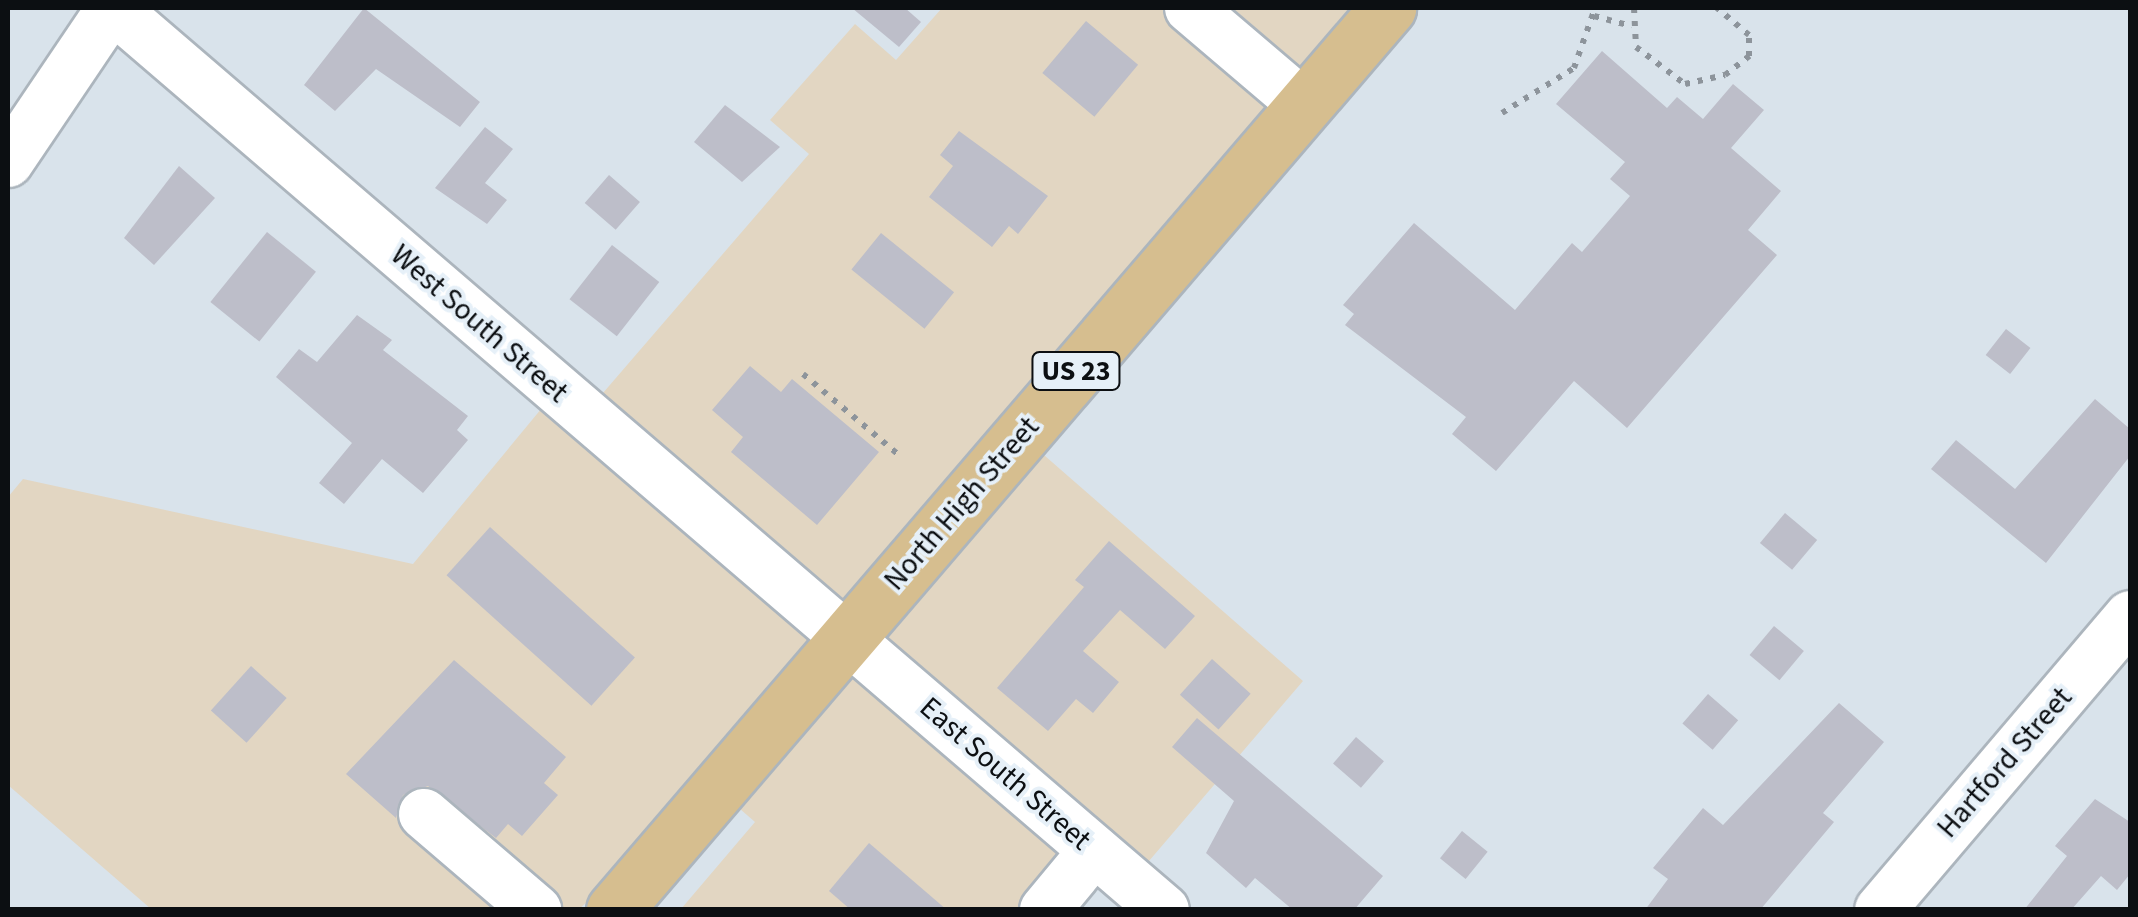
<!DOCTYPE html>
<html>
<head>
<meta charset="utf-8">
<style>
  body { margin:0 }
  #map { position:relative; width:2138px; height:917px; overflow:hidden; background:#d9e3eb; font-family:"Source Sans 3",sans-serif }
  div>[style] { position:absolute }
  .commercial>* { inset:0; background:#e2d6c2 }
  .building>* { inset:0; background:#bdbec9; transform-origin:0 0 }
  .path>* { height:6px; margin-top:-3px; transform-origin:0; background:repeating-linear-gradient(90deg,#8d949b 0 5px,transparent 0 13px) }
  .roads { filter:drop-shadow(2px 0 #acb5bd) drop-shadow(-2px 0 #acb5bd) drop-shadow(0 2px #acb5bd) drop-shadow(0 -2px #acb5bd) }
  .minor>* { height:50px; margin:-25px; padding:0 25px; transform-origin:25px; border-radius:25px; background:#fff }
  .major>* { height:55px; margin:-27.5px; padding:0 27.5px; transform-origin:27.5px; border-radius:27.5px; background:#d6be8f }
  span { translate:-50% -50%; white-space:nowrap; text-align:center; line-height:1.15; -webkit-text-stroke:8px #e6f0f8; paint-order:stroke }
  .shield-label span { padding:2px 8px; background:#e6f0f8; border:2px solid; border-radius:8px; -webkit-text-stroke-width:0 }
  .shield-label { font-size:28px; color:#0c0f12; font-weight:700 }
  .street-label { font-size:30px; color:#0c0f12 }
  .frame { position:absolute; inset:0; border:10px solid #0c0f12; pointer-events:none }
</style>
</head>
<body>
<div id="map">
  <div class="commercial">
    <i style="clip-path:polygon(942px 8px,1388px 8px,1021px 435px,1303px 681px,1131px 882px,1095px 851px,1045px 909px,681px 909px,755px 822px,717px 789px,579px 909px,151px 909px,8px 785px,8px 497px,23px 479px,413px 564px,556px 391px,584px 415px,809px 154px,770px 120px,855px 24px,896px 60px)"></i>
  </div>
  <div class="building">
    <i style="clip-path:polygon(364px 8px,480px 102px,460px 127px,376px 69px,335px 111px,304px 85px)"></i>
    <i style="clip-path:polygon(852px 8px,905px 8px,921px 22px,899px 47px)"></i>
    <i style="left:1086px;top:21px;width:68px;height:68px;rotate:40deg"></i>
    <i style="clip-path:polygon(1602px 51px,1667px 108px,1677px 97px,1703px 119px,1733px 84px,1764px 110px,1731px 148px,1781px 191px,1748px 230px,1777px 255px,1627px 428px,1574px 381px,1496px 471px,1452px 434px,1466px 417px,1345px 325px,1354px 314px,1343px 305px,1414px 223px,1515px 310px,1572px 243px,1582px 252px,1630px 196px,1610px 179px,1625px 162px,1556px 104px)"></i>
    <i style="clip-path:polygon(725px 105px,780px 147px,742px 182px,694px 142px)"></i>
    <i style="clip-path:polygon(485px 127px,513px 149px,485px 183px,507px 200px,487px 224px,435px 188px)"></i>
    <i style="clip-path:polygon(959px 131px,1048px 196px,1018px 234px,1009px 226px,992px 247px,929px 197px,953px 166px,940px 155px)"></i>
    <i style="clip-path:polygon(179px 166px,215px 198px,154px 265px,124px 238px)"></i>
    <i style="left:609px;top:175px;width:41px;height:37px;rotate:41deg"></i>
    <i style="left:267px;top:232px;width:63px;height:90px;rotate:39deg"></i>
    <i style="left:881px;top:233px;width:94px;height:47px;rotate:39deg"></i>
    <i style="left:612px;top:245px;width:60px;height:69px;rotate:38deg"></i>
    <i style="clip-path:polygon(357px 315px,392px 340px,383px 350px,468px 416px,457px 430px,468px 440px,423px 493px,382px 459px,344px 504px,319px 483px,352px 443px,276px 377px,299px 349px,317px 362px)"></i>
    <i style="left:2006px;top:329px;width:31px;height:33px;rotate:38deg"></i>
    <i style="clip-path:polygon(750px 366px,781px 392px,792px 379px,879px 452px,817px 525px,731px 452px,743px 437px,712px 410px)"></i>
    <i style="clip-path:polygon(2095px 399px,2130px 429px,2130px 456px,2046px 563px,1931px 469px,1956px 440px,2015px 489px)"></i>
    <i style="left:1785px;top:513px;width:42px;height:39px;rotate:40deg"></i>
    <i style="left:490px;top:527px;width:195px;height:65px;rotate:42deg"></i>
    <i style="clip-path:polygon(1109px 541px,1195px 616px,1165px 649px,1120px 610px,1083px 651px,1119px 682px,1093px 713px,1076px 699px,1048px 731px,997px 688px,1084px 587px,1075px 580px)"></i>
    <i style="left:1774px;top:626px;width:39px;height:38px;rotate:40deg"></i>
    <i style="left:1212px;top:659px;width:52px;height:48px;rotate:42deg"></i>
    <i style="clip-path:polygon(454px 660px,566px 757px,544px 783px,558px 795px,522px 836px,508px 824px,496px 838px,428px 786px,403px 795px,396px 818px,346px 774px)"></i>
    <i style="left:251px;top:666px;width:48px;height:60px;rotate:42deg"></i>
    <i style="left:1708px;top:694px;width:40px;height:39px;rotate:41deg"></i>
    <i style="clip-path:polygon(1839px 703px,1884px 742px,1823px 813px,1834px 822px,1760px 910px,1645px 910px,1668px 879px,1653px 868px,1703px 808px,1723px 825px)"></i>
    <i style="clip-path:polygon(1197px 718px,1383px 876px,1354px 910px,1293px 910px,1255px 878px,1246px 888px,1206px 853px,1234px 801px,1172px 747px)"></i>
    <i style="left:1356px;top:737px;width:37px;height:35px;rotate:41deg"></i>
    <i style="clip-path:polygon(2095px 799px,2130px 822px,2130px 874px,2117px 890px,2101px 876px,2071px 910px,2024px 910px,2067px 856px,2055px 846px)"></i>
    <i style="left:1462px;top:831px;width:33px;height:35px;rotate:39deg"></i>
    <i style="clip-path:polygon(869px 843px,947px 910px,851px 910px,829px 891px)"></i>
  </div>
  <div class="path">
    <i style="left:1634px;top:8px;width:39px;rotate:87deg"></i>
    <i style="left:1636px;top:47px;width:61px;rotate:37.1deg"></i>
    <i style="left:1685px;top:84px;width:41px;rotate:-12.7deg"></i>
    <i style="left:1725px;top:75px;width:31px;rotate:-38deg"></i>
    <i style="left:1749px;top:56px;width:21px;rotate:-90deg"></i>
    <i style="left:1749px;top:35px;width:42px;rotate:-139.8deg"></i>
    <i style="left:1594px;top:16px;width:39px;rotate:15deg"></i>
    <i style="left:1502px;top:113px;width:85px;rotate:-32deg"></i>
    <i style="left:1574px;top:68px;width:64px;rotate:-70.7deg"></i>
    <i style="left:803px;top:374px;width:127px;rotate:40.2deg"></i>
  </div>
  <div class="roads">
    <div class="minor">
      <i style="left:113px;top:8px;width:1385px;rotate:40.64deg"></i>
      <i style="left:1190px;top:8px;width:150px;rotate:40.4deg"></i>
      <i style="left:8px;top:162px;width:186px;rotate:-56deg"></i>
      <i style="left:424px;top:814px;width:148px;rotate:40.6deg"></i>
      <i style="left:1045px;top:910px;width:77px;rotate:-50.3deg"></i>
      <i style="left:1880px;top:910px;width:386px;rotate:-49.6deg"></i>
    </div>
    <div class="major">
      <i style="left:614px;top:910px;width:1189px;rotate:-49.37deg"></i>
    </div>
  </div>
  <div class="shield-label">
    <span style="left:1076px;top:371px">US 23</span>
  </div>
  <div class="street-label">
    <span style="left:479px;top:324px;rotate:41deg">West South Street</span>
    <span style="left:962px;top:504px;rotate:-49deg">North High Street</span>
    <span style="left:2005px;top:763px;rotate:-49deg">Hartford Street</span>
    <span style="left:1005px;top:774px;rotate:41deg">East South Street</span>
  </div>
  <div class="frame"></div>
</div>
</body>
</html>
